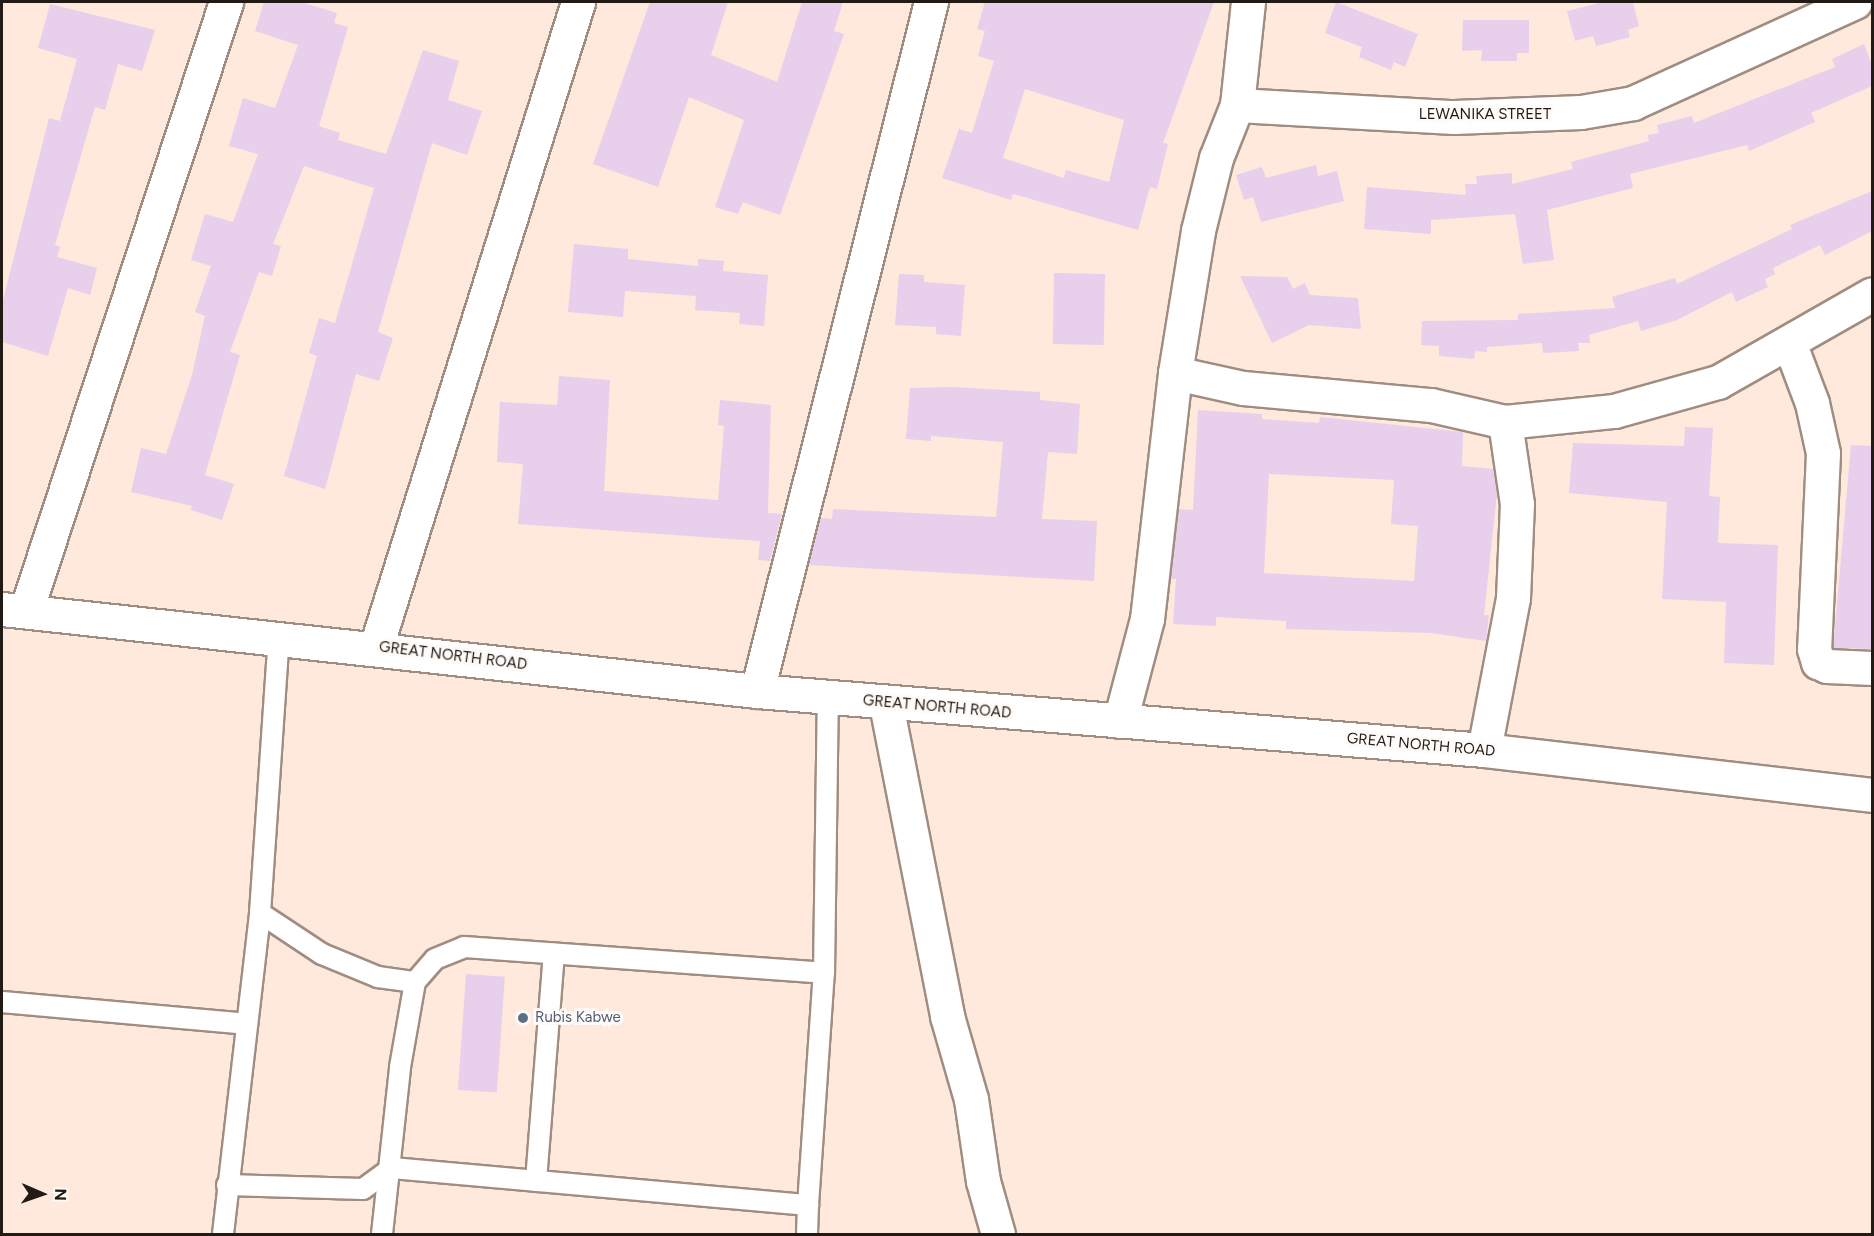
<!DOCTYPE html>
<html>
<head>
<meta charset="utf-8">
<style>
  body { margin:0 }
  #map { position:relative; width:1874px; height:1236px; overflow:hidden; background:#fee9dc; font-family:Figtree,sans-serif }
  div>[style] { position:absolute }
  .building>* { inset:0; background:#e8cfeb; transform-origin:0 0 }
  .roads { filter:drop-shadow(2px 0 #a08d81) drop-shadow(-2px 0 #a08d81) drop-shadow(0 2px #a08d81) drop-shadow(0 -2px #a08d81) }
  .service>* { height:20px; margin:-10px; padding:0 10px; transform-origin:10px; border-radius:10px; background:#fff }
  .minor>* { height:33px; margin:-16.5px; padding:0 16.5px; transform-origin:16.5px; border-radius:16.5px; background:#fff }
  .trunk>* { height:33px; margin:-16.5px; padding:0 16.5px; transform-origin:16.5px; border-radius:16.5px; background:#fff }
  .dots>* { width:16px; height:16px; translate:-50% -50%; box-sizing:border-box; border:3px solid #fefaf7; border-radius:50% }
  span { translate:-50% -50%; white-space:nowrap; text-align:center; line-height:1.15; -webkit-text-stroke:6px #fefaf7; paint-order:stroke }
  .street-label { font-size:15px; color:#211a15 }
  .service-label { font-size:15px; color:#4e5e75 }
  .left { translate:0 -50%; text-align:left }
  .frame { position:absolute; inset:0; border:3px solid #211a15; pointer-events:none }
  .north { position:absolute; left:12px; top:1164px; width:60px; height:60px; -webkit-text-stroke:4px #fefaf7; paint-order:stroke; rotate:92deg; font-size:16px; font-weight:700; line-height:24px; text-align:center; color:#211a15 }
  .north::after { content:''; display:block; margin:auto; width:21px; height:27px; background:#211a15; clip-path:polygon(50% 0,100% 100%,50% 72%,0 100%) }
</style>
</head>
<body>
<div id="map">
  <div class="building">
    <i style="clip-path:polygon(264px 2px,301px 2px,337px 13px,334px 23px,348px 27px,319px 126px,340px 133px,338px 140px,386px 154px,423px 50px,459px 61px,448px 100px,482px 111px,467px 155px,432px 143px,378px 332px,393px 338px,379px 381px,356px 374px,325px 489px,284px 476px,317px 356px,309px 353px,319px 318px,335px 323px,374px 188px,304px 166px,273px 244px,281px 246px,272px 276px,259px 272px,230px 352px,240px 355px,205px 475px,234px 484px,222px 520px,191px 510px,192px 506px,131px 492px,141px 448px,166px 454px,192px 375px,205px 316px,195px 312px,211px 266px,191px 260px,205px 214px,233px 222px,258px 154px,229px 146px,243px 98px,275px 108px,298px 45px,255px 31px)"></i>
    <i style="clip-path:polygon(650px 2px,728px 2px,711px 55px,777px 82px,802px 2px,843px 2px,834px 31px,844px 34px,780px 215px,743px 202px,738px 214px,715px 207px,744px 120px,689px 97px,658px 187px,593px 164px)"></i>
    <i style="clip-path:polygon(evenodd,985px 2px,1214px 2px,1163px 143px,1168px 144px,1157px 189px,1150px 187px,1138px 230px,1013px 194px,1011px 200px,942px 178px,959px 129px,972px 133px,994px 61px,978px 56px,985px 31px,977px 29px,985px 2px,1025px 89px,1124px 120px,1109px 182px,1066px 170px,1064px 178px,1003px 158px,1025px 89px)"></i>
    <i style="clip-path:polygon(1336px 2px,1418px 34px,1405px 67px,1394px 62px,1391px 70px,1359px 57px,1362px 47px,1325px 33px)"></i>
    <i style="clip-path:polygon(1603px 2px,1633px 2px,1639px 26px,1628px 30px,1630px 37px,1596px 46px,1593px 36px,1575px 41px,1567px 11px)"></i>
    <i style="clip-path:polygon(50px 4px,155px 30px,142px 71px,118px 64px,105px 110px,95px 107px,55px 245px,60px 247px,57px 257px,97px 268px,90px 295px,68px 288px,48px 356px,2px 342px,2px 304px,49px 118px,60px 121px,77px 59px,38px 48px)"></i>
    <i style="clip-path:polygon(1463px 20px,1529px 20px,1529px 53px,1517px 53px,1517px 61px,1481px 61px,1482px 50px,1462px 51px)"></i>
    <i style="clip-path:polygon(1864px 44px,1872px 65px,1872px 86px,1811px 113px,1815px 122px,1749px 151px,1747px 145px,1630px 174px,1633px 188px,1547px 210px,1554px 260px,1523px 264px,1515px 214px,1431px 220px,1431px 234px,1364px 229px,1367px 187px,1466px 195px,1465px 184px,1477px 184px,1476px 176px,1512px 173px,1512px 184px,1573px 169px,1571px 162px,1649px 141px,1648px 135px,1659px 133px,1657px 125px,1692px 116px,1694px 123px,1835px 67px,1832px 59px)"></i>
    <i style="clip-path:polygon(1316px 165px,1318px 176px,1337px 171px,1344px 201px,1261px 222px,1253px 197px,1244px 200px,1236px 175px,1262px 167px,1266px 178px)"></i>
    <i style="clip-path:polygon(1872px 191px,1872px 231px,1825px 255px,1820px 245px,1773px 268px,1775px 274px,1765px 279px,1768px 287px,1736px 302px,1732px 292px,1677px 320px,1641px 331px,1638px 321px,1589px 335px,1590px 343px,1578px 343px,1579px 351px,1543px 353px,1542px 343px,1487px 347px,1487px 352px,1475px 351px,1474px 359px,1439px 356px,1439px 346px,1421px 345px,1422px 321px,1518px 320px,1518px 314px,1615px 308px,1612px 297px,1675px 278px,1677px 284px,1792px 229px,1790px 225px)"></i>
    <i style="clip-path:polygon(574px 244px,628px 249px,628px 259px,698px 266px,698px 259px,724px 261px,723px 271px,768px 275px,764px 326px,739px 324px,740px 313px,695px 310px,696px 296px,625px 291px,623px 317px,568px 312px)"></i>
    <i style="left:1054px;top:273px;width:51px;height:71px;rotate:1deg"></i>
    <i style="clip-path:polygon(899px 274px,924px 275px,924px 282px,965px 285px,961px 336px,936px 334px,936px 327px,895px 325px)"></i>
    <i style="clip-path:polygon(1240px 276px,1287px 277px,1293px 289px,1305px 283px,1310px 295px,1358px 298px,1361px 329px,1309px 325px,1272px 343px)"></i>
    <i style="clip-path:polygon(559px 376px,610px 380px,604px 491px,718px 500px,724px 426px,718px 425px,720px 400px,771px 405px,768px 513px,782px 514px,770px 561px,758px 560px,760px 541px,518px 524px,523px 464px,497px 462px,500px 402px,557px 405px)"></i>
    <i style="clip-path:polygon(952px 387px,1040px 392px,1040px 400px,1080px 404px,1077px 454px,1048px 452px,1042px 519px,1097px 521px,1094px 581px,808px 565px,820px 518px,832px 519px,833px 509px,996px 517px,1003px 442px,931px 436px,931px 441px,906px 439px,910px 388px)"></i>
    <i style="clip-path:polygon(evenodd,1198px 410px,1262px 414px,1262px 419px,1319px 423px,1320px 417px,1463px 432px,1462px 466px,1493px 469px,1497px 494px,1484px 615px,1489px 615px,1486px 641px,1431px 633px,1286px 629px,1286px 621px,1216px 617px,1216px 626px,1173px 624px,1176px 579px,1170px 579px,1178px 509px,1193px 510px,1198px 410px,1269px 474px,1394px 480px,1391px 524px,1418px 526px,1414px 581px,1264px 573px,1269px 474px)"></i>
    <i style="clip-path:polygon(1685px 427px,1713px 428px,1709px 496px,1720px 497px,1718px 543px,1778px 545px,1774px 665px,1724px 663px,1726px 602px,1662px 599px,1667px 502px,1569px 493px,1573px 443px,1684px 446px)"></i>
    <i style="clip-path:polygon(1851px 445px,1872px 446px,1872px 649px,1833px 648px)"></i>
    <i style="left:466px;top:974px;width:39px;height:116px;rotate:4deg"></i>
  </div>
  <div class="roads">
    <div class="service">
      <i style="left:260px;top:913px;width:74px;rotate:33.5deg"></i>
      <i style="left:322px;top:954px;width:61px;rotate:22.3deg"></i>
      <i style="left:378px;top:977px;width:37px;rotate:8deg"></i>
      <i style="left:2px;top:1002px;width:246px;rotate:5.1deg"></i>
      <i style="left:536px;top:1181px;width:228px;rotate:-85.5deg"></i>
      <i style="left:227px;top:1185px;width:136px;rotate:1.7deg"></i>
      <i style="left:363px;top:1189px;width:36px;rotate:-36deg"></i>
      <i style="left:392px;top:1168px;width:418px;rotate:5.1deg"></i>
      <i style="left:808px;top:1205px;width:233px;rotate:-86.1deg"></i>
      <i style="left:824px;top:973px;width:275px;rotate:-89.2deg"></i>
      <i style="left:223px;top:1234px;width:323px;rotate:-83.4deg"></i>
      <i style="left:260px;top:913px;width:277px;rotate:-86.1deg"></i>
      <i style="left:382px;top:1234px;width:168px;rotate:-83.8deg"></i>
      <i style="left:400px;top:1067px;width:86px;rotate:-80deg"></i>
      <i style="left:415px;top:982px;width:30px;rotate:-49deg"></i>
      <i style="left:435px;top:959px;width:31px;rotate:-22deg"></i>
      <i style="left:464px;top:947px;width:361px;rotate:4.1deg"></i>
      <i style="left:807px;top:1234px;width:29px;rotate:-88deg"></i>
    </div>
    <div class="minor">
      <i style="left:1248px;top:2px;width:104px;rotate:96.1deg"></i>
      <i style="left:1237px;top:105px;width:57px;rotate:111.6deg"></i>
      <i style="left:1216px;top:158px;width:75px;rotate:103.9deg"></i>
      <i style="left:1198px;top:231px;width:144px;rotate:99.2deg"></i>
      <i style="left:1175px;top:373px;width:70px;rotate:12.4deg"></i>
      <i style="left:1243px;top:388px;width:189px;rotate:5.2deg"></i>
      <i style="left:1431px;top:405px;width:76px;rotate:12.9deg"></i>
      <i style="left:1505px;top:422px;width:110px;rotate:-5.8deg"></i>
      <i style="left:1614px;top:411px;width:108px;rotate:-15.6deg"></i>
      <i style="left:1718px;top:382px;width:177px;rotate:-29.7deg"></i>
      <i style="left:1237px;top:105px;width:217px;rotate:3.2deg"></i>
      <i style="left:1454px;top:117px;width:127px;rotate:-2.3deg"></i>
      <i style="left:1581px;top:112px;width:53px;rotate:-9.8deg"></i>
      <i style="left:1633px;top:103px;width:244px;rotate:-24.5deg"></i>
      <i style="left:1789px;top:342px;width:65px;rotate:69.3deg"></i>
      <i style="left:1812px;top:403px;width:51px;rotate:77.6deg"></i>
      <i style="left:1823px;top:453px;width:196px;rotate:92.6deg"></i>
      <i style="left:1814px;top:649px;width:14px;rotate:73deg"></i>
      <i style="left:1818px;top:662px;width:10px;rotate:24deg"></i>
      <i style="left:1827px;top:666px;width:45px;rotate:2.5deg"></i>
      <i style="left:26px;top:611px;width:641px;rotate:-71.82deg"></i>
      <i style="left:376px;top:647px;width:676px;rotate:-72.61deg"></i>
      <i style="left:757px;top:691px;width:711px;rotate:-75.83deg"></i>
      <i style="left:886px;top:704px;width:318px;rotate:78.9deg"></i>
      <i style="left:947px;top:1016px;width:86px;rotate:73.9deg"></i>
      <i style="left:971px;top:1099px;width:83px;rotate:81.7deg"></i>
      <i style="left:983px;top:1181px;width:55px;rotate:74.2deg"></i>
      <i style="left:1120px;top:721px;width:106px;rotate:-75.2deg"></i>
      <i style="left:1147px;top:619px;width:248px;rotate:-83.5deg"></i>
      <i style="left:1484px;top:750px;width:155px;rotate:-79.2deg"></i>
      <i style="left:1513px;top:598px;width:94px;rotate:-87.6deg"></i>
      <i style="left:1517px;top:504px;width:83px;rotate:-98.3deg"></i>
    </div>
    <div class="trunk">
      <i style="left:2px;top:609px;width:759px;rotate:6.2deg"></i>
      <i style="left:757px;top:691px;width:729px;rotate:4.64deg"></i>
      <i style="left:1484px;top:750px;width:391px;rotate:6.6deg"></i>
    </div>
  </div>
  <div class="dots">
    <i style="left:523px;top:1018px;background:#5c6f8a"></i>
  </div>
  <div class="street-label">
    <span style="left:1485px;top:115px">LEWANIKA STREET</span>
    <span style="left:453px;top:656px;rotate:7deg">GREAT NORTH ROAD</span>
    <span style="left:937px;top:707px;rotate:5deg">GREAT NORTH ROAD</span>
    <span style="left:1421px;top:745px;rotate:5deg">GREAT NORTH ROAD</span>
  </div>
  <div class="service-label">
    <span class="left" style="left:535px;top:1018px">Rubis Kabwe</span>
  </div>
  <div class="frame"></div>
  <div class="north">N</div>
</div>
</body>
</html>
